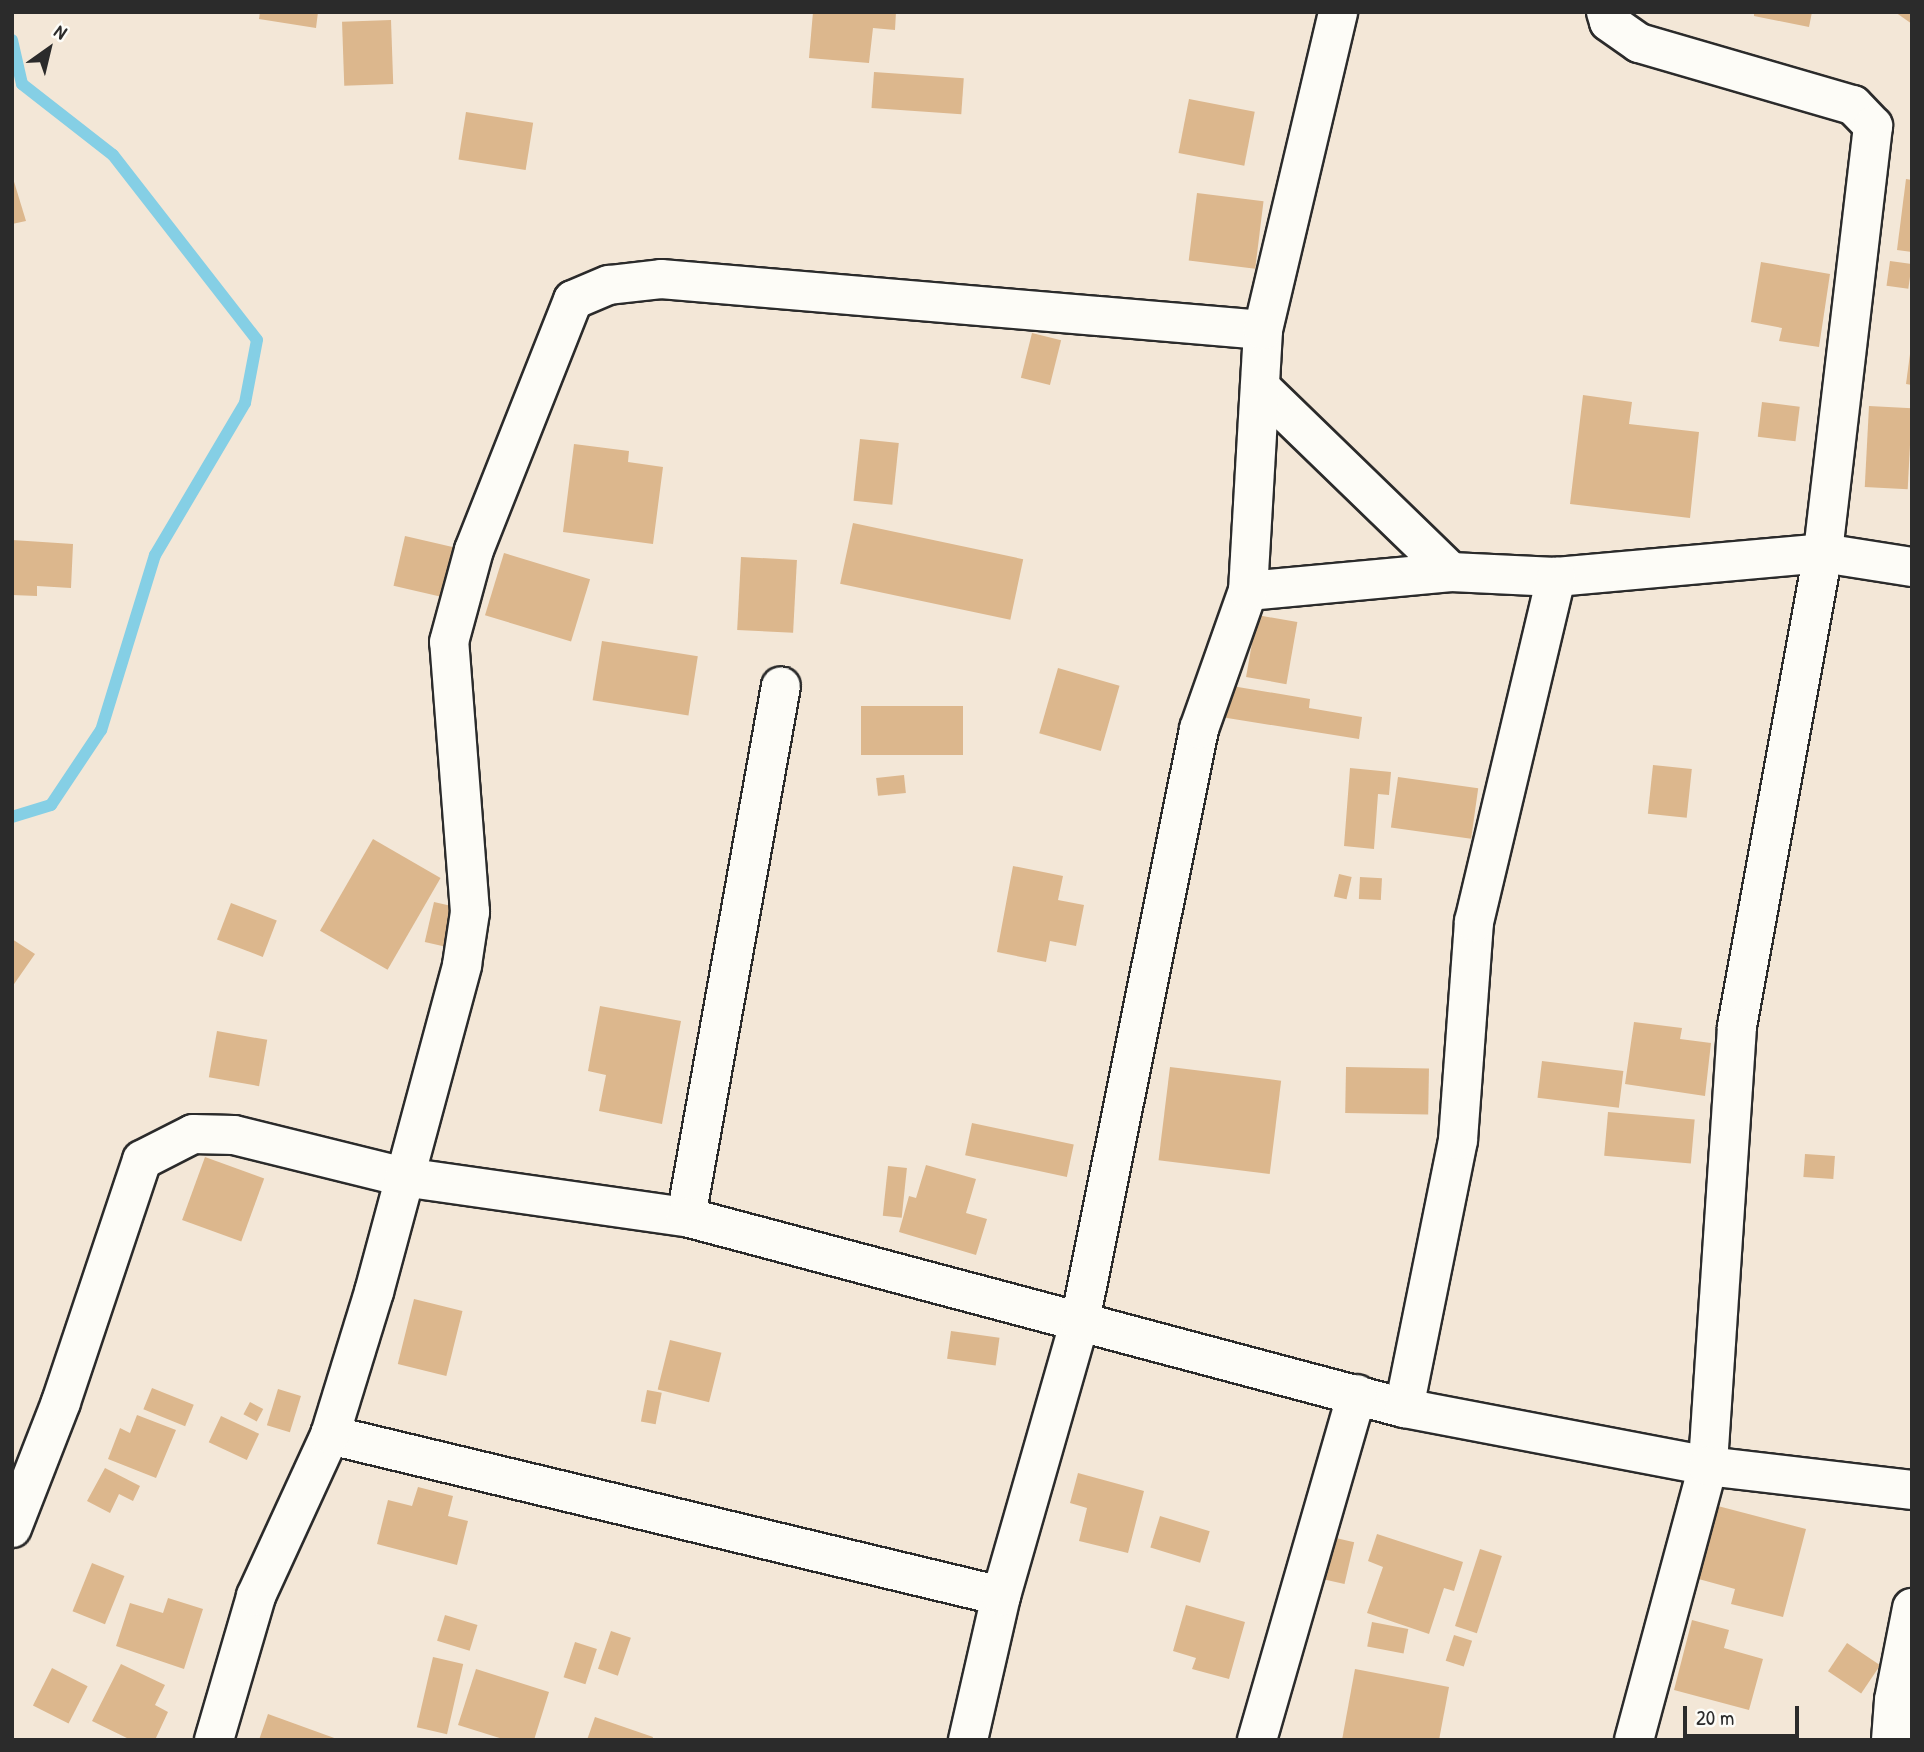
<!DOCTYPE html>
<html>
<head>
<meta charset="utf-8">
<style>
  body { margin:0 }
  #map { position:relative; width:1924px; height:1752px; overflow:hidden; background:#f3e7d7; font-family:"Patrick Hand",sans-serif }
  div>[style] { position:absolute }
  .stream>* { height:12px; margin:-6px; padding:0 6px; transform-origin:6px; border-radius:6px; background:#85cfe5 }
  .building>* { inset:0; background:#dcb78d; transform-origin:0 0 }
  .roads { filter:drop-shadow(2px 0 #2b2b2b) drop-shadow(-2px 0 #2b2b2b) drop-shadow(0 2px #2b2b2b) drop-shadow(0 -2px #2b2b2b) }
  .street>* { height:38px; margin:-19px; padding:0 19px; transform-origin:19px; border-radius:19px; background:#fdfcf7 }
  span { translate:-50% -50%; white-space:nowrap; text-align:center; line-height:1.15; -webkit-text-stroke:5px #fdfcf7; paint-order:stroke }
  .frame { position:absolute; inset:0; border:14px solid #2b2b2b; pointer-events:none }
  .north { position:absolute; left:14px; top:14px; width:70px; height:70px; -webkit-text-stroke:5px #fdfcf7; paint-order:stroke; rotate:34deg; font-size:19px; font-weight:700; line-height:28px; text-align:center; color:#2b2b2b }
  .north::after { content:''; display:block; margin:auto; width:24px; height:32px; background:#2b2b2b; clip-path:polygon(50% 0,100% 100%,50% 72%,0 100%) }
  .scale { position:absolute; left:1683px; top:1706px; width:116px; height:32px; box-sizing:border-box; border:4px solid #2b2b2b; border-top:0; padding-left:9px; font-size:21px; line-height:24px; white-space:nowrap; color:#2b2b2b; -webkit-text-stroke:5px #fdfcf7; paint-order:stroke }
</style>
</head>
<body>
<div id="map">
  <div class="stream">
    <i style="left:12px;top:40px;width:45px;rotate:77.2deg"></i>
    <i style="left:22px;top:84px;width:115px;rotate:38deg"></i>
    <i style="left:113px;top:155px;width:234px;rotate:52.1deg"></i>
    <i style="left:257px;top:340px;width:64px;rotate:100.8deg"></i>
    <i style="left:245px;top:403px;width:177px;rotate:120.6deg"></i>
    <i style="left:155px;top:555px;width:183px;rotate:107.1deg"></i>
    <i style="left:101px;top:730px;width:90px;rotate:123.7deg"></i>
    <i style="left:51px;top:805px;width:41px;rotate:162.9deg"></i>
  </div>
  <div class="building">
    <i style="clip-path:polygon(260px 12px,318px 12px,316px 28px,259px 19px)"></i>
    <i style="clip-path:polygon(813px 12px,896px 12px,895px 30px,873px 28px,869px 63px,809px 58px)"></i>
    <i style="clip-path:polygon(1754px 12px,1812px 12px,1809px 27px,1754px 16px)"></i>
    <i style="clip-path:polygon(1895px 12px,1912px 12px,1912px 24px)"></i>
    <i style="left:391px;top:20px;width:64px;height:49px;rotate:88deg"></i>
    <i style="left:874px;top:72px;width:90px;height:36px;rotate:4deg"></i>
    <i style="left:1189px;top:99px;width:67px;height:55px;rotate:11deg"></i>
    <i style="left:466px;top:112px;width:68px;height:48px;rotate:9deg"></i>
    <i style="clip-path:polygon(12px 175px,26px 221px,12px 224px)"></i>
    <i style="clip-path:polygon(1906px 179px,1912px 180px,1912px 252px,1897px 250px)"></i>
    <i style="left:1197px;top:193px;width:67px;height:68px;rotate:7deg"></i>
    <i style="left:1890px;top:261px;width:22px;height:25px;rotate:8deg"></i>
    <i style="clip-path:polygon(1761px 262px,1830px 274px,1819px 347px,1779px 341px,1782px 328px,1751px 322px)"></i>
    <i style="left:1032px;top:333px;width:30px;height:46px;rotate:14deg"></i>
    <i style="clip-path:polygon(1910px 354px,1912px 354px,1912px 385px,1906px 384px)"></i>
    <i style="clip-path:polygon(1583px 395px,1632px 402px,1629px 424px,1699px 432px,1690px 518px,1570px 504px)"></i>
    <i style="left:1762px;top:402px;width:38px;height:35px;rotate:7deg"></i>
    <i style="left:1869px;top:406px;width:43px;height:81px;rotate:3deg"></i>
    <i style="left:860px;top:439px;width:39px;height:62px;rotate:6deg"></i>
    <i style="clip-path:polygon(574px 444px,629px 451px,628px 462px,663px 467px,653px 544px,563px 532px)"></i>
    <i style="left:853px;top:523px;width:174px;height:62px;rotate:12deg"></i>
    <i style="left:405px;top:536px;width:51px;height:51px;rotate:13deg"></i>
    <i style="clip-path:polygon(12px 540px,73px 544px,71px 588px,37px 586px,37px 596px,12px 595px)"></i>
    <i style="left:504px;top:553px;width:90px;height:65px;rotate:17deg"></i>
    <i style="left:741px;top:557px;width:56px;height:73px;rotate:3deg"></i>
    <i style="left:1257px;top:615px;width:41px;height:63px;rotate:10deg"></i>
    <i style="left:602px;top:641px;width:97px;height:60px;rotate:9deg"></i>
    <i style="left:1058px;top:668px;width:64px;height:68px;rotate:16deg"></i>
    <i style="clip-path:polygon(1226px 685px,1310px 699px,1309px 708px,1362px 717px,1359px 739px,1221px 717px)"></i>
    <i style="left:861px;top:706px;width:102px;height:49px"></i>
    <i style="left:1653px;top:765px;width:39px;height:49px;rotate:6deg"></i>
    <i style="clip-path:polygon(1350px 768px,1391px 772px,1389px 795px,1378px 794px,1374px 849px,1344px 846px)"></i>
    <i style="left:904px;top:775px;width:18px;height:28px;rotate:84deg"></i>
    <i style="left:1398px;top:777px;width:81px;height:51px;rotate:8deg"></i>
    <i style="left:373px;top:839px;width:78px;height:106px;rotate:30deg"></i>
    <i style="clip-path:polygon(1013px 866px,1063px 876px,1058px 900px,1084px 905px,1076px 946px,1050px 941px,1046px 962px,997px 952px)"></i>
    <i style="left:1339px;top:874px;width:13px;height:23px;rotate:13deg"></i>
    <i style="left:1360px;top:877px;width:22px;height:22px;rotate:3deg"></i>
    <i style="left:434px;top:902px;width:27px;height:41px;rotate:13deg"></i>
    <i style="left:231px;top:903px;width:49px;height:39px;rotate:21deg"></i>
    <i style="clip-path:polygon(12px 939px,35px 954px,12px 987px)"></i>
    <i style="clip-path:polygon(600px 1006px,681px 1021px,662px 1124px,599px 1111px,606px 1075px,588px 1071px)"></i>
    <i style="clip-path:polygon(1634px 1022px,1682px 1028px,1680px 1039px,1711px 1043px,1705px 1096px,1625px 1084px)"></i>
    <i style="left:217px;top:1031px;width:51px;height:47px;rotate:10deg"></i>
    <i style="left:1542px;top:1061px;width:82px;height:37px;rotate:7deg"></i>
    <i style="left:1170px;top:1067px;width:112px;height:94px;rotate:7deg"></i>
    <i style="left:1346px;top:1067px;width:83px;height:46px;rotate:1deg"></i>
    <i style="left:1608px;top:1112px;width:87px;height:44px;rotate:5deg"></i>
    <i style="left:972px;top:1123px;width:104px;height:33px;rotate:12deg"></i>
    <i style="left:1805px;top:1154px;width:30px;height:23px;rotate:4deg"></i>
    <i style="left:205px;top:1157px;width:63px;height:67px;rotate:20deg"></i>
    <i style="clip-path:polygon(926px 1165px,976px 1179px,966px 1213px,987px 1219px,976px 1255px,899px 1232px,909px 1196px,916px 1198px)"></i>
    <i style="left:888px;top:1166px;width:19px;height:50px;rotate:6deg"></i>
    <i style="left:414px;top:1299px;width:50px;height:67px;rotate:14deg"></i>
    <i style="left:951px;top:1331px;width:49px;height:28px;rotate:8deg"></i>
    <i style="left:670px;top:1340px;width:53px;height:51px;rotate:14deg"></i>
    <i style="left:152px;top:1388px;width:45px;height:23px;rotate:22deg"></i>
    <i style="left:278px;top:1389px;width:24px;height:38px;rotate:17deg"></i>
    <i style="left:647px;top:1390px;width:15px;height:32px;rotate:11deg"></i>
    <i style="left:250px;top:1402px;width:15px;height:14px;rotate:28deg"></i>
    <i style="clip-path:polygon(137px 1415px,176px 1430px,156px 1478px,108px 1459px,120px 1428px,130px 1433px)"></i>
    <i style="left:221px;top:1416px;width:42px;height:29px;rotate:25deg"></i>
    <i style="clip-path:polygon(105px 1468px,140px 1486px,133px 1501px,119px 1494px,110px 1513px,87px 1501px)"></i>
    <i style="clip-path:polygon(1078px 1473px,1144px 1491px,1128px 1553px,1079px 1541px,1087px 1508px,1070px 1503px)"></i>
    <i style="clip-path:polygon(418px 1487px,453px 1496px,448px 1516px,468px 1521px,457px 1565px,377px 1544px,388px 1500px,412px 1506px)"></i>
    <i style="clip-path:polygon(1714px 1505px,1806px 1529px,1783px 1617px,1731px 1604px,1735px 1589px,1695px 1578px)"></i>
    <i style="left:1160px;top:1516px;width:52px;height:33px;rotate:17deg"></i>
    <i style="clip-path:polygon(1377px 1534px,1463px 1562px,1454px 1591px,1444px 1588px,1429px 1634px,1367px 1613px,1383px 1567px,1368px 1561px)"></i>
    <i style="left:1323px;top:1535px;width:32px;height:43px;rotate:13deg"></i>
    <i style="left:1480px;top:1549px;width:23px;height:81px;rotate:18deg"></i>
    <i style="left:92px;top:1563px;width:35px;height:52px;rotate:22deg"></i>
    <i style="clip-path:polygon(168px 1598px,203px 1609px,184px 1669px,116px 1646px,130px 1603px,163px 1613px)"></i>
    <i style="clip-path:polygon(1186px 1605px,1245px 1622px,1229px 1679px,1192px 1669px,1196px 1658px,1173px 1651px)"></i>
    <i style="left:445px;top:1615px;width:34px;height:27px;rotate:17deg"></i>
    <i style="clip-path:polygon(1692px 1620px,1729px 1630px,1724px 1648px,1763px 1659px,1749px 1710px,1674px 1690px)"></i>
    <i style="left:1372px;top:1622px;width:37px;height:25px;rotate:11deg"></i>
    <i style="left:611px;top:1631px;width:21px;height:40px;rotate:19deg"></i>
    <i style="left:1454px;top:1635px;width:19px;height:27px;rotate:18deg"></i>
    <i style="left:575px;top:1642px;width:23px;height:37px;rotate:18deg"></i>
    <i style="left:1847px;top:1643px;width:40px;height:34px;rotate:34deg"></i>
    <i style="left:433px;top:1657px;width:31px;height:72px;rotate:13deg"></i>
    <i style="clip-path:polygon(121px 1664px,165px 1685px,155px 1705px,168px 1712px,155px 1740px,131px 1740px,92px 1721px)"></i>
    <i style="left:52px;top:1668px;width:40px;height:42px;rotate:27deg"></i>
    <i style="clip-path:polygon(476px 1669px,549px 1692px,534px 1740px,506px 1740px,458px 1725px)"></i>
    <i style="clip-path:polygon(1355px 1669px,1449px 1687px,1439px 1740px,1342px 1740px)"></i>
    <i style="clip-path:polygon(268px 1714px,337px 1739px,337px 1740px,259px 1740px)"></i>
    <i style="clip-path:polygon(595px 1717px,653px 1737px,652px 1740px,587px 1740px)"></i>
  </div>
  <div class="roads">
    <div class="street">
      <i style="left:1606px;top:12px;width:10px;rotate:73deg"></i>
      <i style="left:1609px;top:22px;width:37px;rotate:35deg"></i>
      <i style="left:1639px;top:43px;width:223px;rotate:16.2deg"></i>
      <i style="left:1853px;top:105px;width:29px;rotate:46deg"></i>
      <i style="left:1873px;top:126px;width:430px;rotate:96.7deg"></i>
      <i style="left:1823px;top:553px;width:482px;rotate:100.3deg"></i>
      <i style="left:1737px;top:1027px;width:440px;rotate:93.8deg"></i>
      <i style="left:1708px;top:1466px;width:284px;rotate:105.1deg"></i>
      <i style="left:1260px;top:387px;width:266px;rotate:44.1deg"></i>
      <i style="left:1248px;top:591px;width:204px;rotate:-5.3deg"></i>
      <i style="left:1451px;top:572px;width:105px;rotate:2.7deg"></i>
      <i style="left:1556px;top:577px;width:268px;rotate:-5.1deg"></i>
      <i style="left:1823px;top:553px;width:90px;rotate:8.9deg"></i>
      <i style="left:686px;top:1217px;width:539px;rotate:-79.86deg"></i>
      <i style="left:1404px;top:1408px;width:273px;rotate:-78.6deg"></i>
      <i style="left:1458px;top:1140px;width:219px;rotate:-85.8deg"></i>
      <i style="left:1474px;top:922px;width:355px;rotate:-76.6deg"></i>
      <i style="left:330px;top:1435px;width:690px;rotate:13.49deg"></i>
      <i style="left:12px;top:1528px;width:135px;rotate:-68.7deg"></i>
      <i style="left:61px;top:1402px;width:255px;rotate:-71.5deg"></i>
      <i style="left:142px;top:1160px;width:57px;rotate:-27deg"></i>
      <i style="left:193px;top:1134px;width:41px;rotate:1.4deg"></i>
      <i style="left:234px;top:1135px;width:175px;rotate:13.9deg"></i>
      <i style="left:404px;top:1177px;width:285px;rotate:8.1deg"></i>
      <i style="left:686px;top:1217px;width:743px;rotate:14.9deg"></i>
      <i style="left:1404px;top:1408px;width:309px;rotate:10.8deg"></i>
      <i style="left:1708px;top:1466px;width:205px;rotate:6.7deg"></i>
      <i style="left:214px;top:1740px;width:150px;rotate:-73.7deg"></i>
      <i style="left:256px;top:1596px;width:177px;rotate:-65.3deg"></i>
      <i style="left:330px;top:1435px;width:150px;rotate:-72.9deg"></i>
      <i style="left:374px;top:1292px;width:339px;rotate:-74.9deg"></i>
      <i style="left:462px;top:965px;width:54px;rotate:-81.4deg"></i>
      <i style="left:470px;top:912px;width:271px;rotate:-94.4deg"></i>
      <i style="left:449px;top:642px;width:95px;rotate:-74.8deg"></i>
      <i style="left:474px;top:550px;width:269px;rotate:-68.4deg"></i>
      <i style="left:573px;top:300px;width:39px;rotate:-23deg"></i>
      <i style="left:609px;top:285px;width:52px;rotate:-6.6deg"></i>
      <i style="left:661px;top:279px;width:604px;rotate:4.84deg"></i>
      <i style="left:968px;top:1740px;width:148px;rotate:-77.1deg"></i>
      <i style="left:1001px;top:1596px;width:286px;rotate:-74deg"></i>
      <i style="left:1080px;top:1321px;width:604px;rotate:-78.63deg"></i>
      <i style="left:1199px;top:729px;width:146px;rotate:-70.5deg"></i>
      <i style="left:1248px;top:591px;width:261px;rotate:-86.7deg"></i>
      <i style="left:1263px;top:330px;width:327px;rotate:-76.7deg"></i>
      <i style="left:1257px;top:1740px;width:360px;rotate:-73.9deg"></i>
      <i style="left:1891px;top:1740px;width:40px;rotate:-85.7deg"></i>
      <i style="left:1894px;top:1700px;width:94px;rotate:-78.9deg"></i>
    </div>
  </div>
  <div class="frame"></div>
  <div class="north">N</div>
  <div class="scale">20 m</div>
</div>
</body>
</html>
